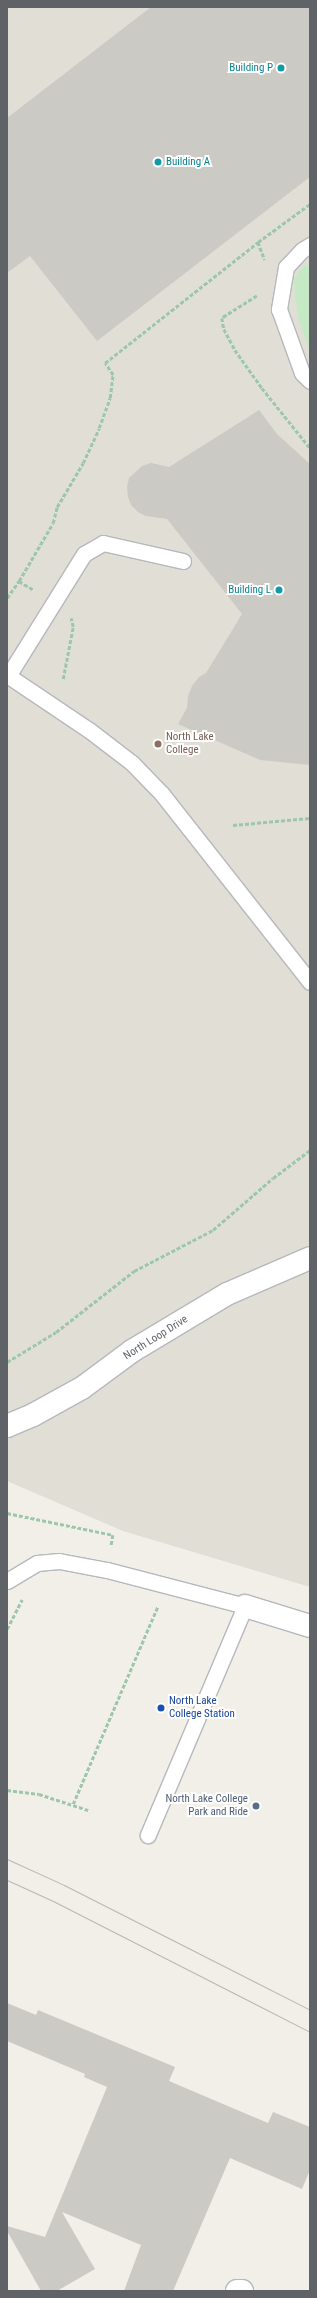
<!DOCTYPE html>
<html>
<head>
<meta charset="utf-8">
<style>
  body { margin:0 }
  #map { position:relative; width:317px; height:2298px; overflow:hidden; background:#f1efe8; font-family:"Roboto Condensed",sans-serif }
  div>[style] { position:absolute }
  .education>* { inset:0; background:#e1ded6 }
  .green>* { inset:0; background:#c5e8c5 }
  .building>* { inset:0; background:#cccac5 }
  .path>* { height:2.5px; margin-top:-1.25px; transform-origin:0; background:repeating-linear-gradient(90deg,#9cc7a9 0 4px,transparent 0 6px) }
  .roads { filter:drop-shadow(1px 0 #b5b8bc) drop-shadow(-1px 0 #b5b8bc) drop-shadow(0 1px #b5b8bc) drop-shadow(0 -1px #b5b8bc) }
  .lane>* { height:15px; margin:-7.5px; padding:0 7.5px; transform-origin:7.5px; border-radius:7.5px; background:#fff }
  .street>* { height:22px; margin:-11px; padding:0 11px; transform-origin:11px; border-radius:11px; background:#fff }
  .tram>* { height:1px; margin:-0.5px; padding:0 0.5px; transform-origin:0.5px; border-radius:0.5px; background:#b6b7b8 }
  .dots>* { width:11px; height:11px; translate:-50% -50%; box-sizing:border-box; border:2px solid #fff; border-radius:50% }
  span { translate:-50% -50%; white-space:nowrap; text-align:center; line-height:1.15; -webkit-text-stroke:4px #fff; paint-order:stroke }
  .culture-label { font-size:11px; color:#0d838f }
  .right { translate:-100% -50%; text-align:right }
  .left { translate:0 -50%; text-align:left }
  .education-label { font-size:11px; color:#785e54 }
  .street-label { font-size:11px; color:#5f6368 }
  .transit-label { font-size:11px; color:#164399 }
  .service-label { font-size:11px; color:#4e5e75 }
  .frame { position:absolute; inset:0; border:8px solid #5f6368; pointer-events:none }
</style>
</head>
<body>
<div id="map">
  <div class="education">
    <i style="clip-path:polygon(7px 7px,310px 7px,310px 1587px,123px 1531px,7px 1481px)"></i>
  </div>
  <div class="green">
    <i style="clip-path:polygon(304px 266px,310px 266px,310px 352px,299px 321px,295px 296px,294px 278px)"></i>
  </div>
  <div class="building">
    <i style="clip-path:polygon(151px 7px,310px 7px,310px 177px,97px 341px,30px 256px,7px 273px,7px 118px)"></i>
    <i style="clip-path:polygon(259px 410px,277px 434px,310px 464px,310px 765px,260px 760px,178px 724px,187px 708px,188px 696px,192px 686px,199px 677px,206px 673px,242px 614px,167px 519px,146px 516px,138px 512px,131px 505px,128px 497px,127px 487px,129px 478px,142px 466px,151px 463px,169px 467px)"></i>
    <i style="clip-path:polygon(7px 2003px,36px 2015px,38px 2010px,175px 2067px,169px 2081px,268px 2123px,273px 2112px,310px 2127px,310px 2170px,302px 2189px,230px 2158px,173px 2291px,124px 2291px,141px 2245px,62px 2212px,95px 2269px,57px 2291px,41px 2291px,7px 2231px,7px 2226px,45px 2237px,107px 2087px,84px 2077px,85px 2074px,7px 2041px)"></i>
  </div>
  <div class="path">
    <i style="left:258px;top:242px;width:64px;rotate:-36.2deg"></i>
    <i style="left:257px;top:296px;width:41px;rotate:147.8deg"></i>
    <i style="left:222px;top:318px;width:11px;rotate:80deg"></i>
    <i style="left:224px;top:329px;width:24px;rotate:62deg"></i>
    <i style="left:235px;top:350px;width:47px;rotate:54.6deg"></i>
    <i style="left:262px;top:388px;width:77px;rotate:51.3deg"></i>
    <i style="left:19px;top:581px;width:67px;rotate:-59.6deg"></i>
    <i style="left:53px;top:523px;width:16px;rotate:-76deg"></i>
    <i style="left:57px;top:507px;width:51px;rotate:-59.4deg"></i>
    <i style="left:83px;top:463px;width:38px;rotate:-65deg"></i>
    <i style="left:99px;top:428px;width:32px;rotate:-70deg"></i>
    <i style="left:110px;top:398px;width:23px;rotate:-83deg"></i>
    <i style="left:113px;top:375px;width:14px;rotate:-124deg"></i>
    <i style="left:105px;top:363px;width:195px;rotate:-38.3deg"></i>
    <i style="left:258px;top:242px;width:19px;rotate:69deg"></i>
    <i style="left:7px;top:598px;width:21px;rotate:-55deg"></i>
    <i style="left:19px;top:581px;width:17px;rotate:31deg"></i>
    <i style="left:63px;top:679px;width:53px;rotate:-79.1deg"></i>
    <i style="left:73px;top:627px;width:9px;rotate:-103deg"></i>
    <i style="left:233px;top:825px;width:77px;rotate:-5.2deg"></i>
    <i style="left:7px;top:1362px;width:57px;rotate:-31.5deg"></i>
    <i style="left:56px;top:1332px;width:99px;rotate:-38deg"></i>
    <i style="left:134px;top:1271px;width:89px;rotate:-27.4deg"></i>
    <i style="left:213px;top:1230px;width:79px;rotate:-40.9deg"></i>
    <i style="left:273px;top:1178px;width:46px;rotate:-37.1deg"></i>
    <i style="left:7px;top:1513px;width:108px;rotate:11.7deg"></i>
    <i style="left:113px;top:1535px;width:12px;rotate:99deg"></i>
    <i style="left:7px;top:1629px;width:33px;rotate:-63deg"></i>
    <i style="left:7px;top:1790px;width:32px;rotate:7deg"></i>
    <i style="left:39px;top:1794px;width:52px;rotate:18.1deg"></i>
    <i style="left:73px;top:1804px;width:215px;rotate:-66.8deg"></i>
  </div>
  <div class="roads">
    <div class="lane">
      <i style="left:310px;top:245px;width:9px;rotate:148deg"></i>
      <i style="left:302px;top:250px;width:23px;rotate:133deg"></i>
      <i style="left:286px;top:267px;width:43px;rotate:99.5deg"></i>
      <i style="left:279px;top:309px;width:68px;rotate:70.2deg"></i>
      <i style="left:302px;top:373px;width:11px;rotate:45deg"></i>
      <i style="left:7px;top:675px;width:99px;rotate:33.9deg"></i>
      <i style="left:89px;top:730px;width:54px;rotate:37.5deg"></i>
      <i style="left:132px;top:763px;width:43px;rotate:45.9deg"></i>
      <i style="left:162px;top:794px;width:239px;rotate:51.8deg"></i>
      <i style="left:8px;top:676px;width:144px;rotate:-58.1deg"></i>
      <i style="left:84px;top:554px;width:22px;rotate:-30deg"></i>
      <i style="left:103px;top:543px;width:82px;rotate:12.7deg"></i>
      <i style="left:7px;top:1581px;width:35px;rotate:-31deg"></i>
      <i style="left:37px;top:1563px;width:22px;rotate:-5deg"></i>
      <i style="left:59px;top:1561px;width:49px;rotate:10.6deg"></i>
      <i style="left:107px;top:1570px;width:143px;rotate:14.6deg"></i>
      <i style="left:245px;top:1606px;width:249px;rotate:113deg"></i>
    </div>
    <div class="street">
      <i style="left:7px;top:1426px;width:28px;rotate:-23deg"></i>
      <i style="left:33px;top:1415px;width:56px;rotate:-28.9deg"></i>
      <i style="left:82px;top:1388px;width:62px;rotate:-36.5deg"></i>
      <i style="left:132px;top:1351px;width:111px;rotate:-31deg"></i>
      <i style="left:227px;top:1294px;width:90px;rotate:-23.4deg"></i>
      <i style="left:245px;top:1606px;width:68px;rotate:17.1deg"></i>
      <i style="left:237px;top:2291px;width:5px"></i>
    </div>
  </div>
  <div class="tram">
    <i style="left:7px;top:1859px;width:63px;rotate:24.5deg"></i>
    <i style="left:64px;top:1885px;width:276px;rotate:26.9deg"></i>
    <i style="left:7px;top:1880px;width:53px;rotate:24.6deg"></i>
    <i style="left:55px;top:1902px;width:286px;rotate:27deg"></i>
  </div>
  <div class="dots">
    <i style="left:281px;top:68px;background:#0f9aa8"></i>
    <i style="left:158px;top:162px;background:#0f9aa8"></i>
    <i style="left:279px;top:590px;background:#0f9aa8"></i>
    <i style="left:158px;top:744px;background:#8d6e63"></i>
    <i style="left:161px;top:1708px;background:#1a4fb4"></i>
    <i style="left:256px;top:1806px;background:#5c6f8a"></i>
  </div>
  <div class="culture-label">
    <span class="right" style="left:273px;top:68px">Building P</span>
    <span class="left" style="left:166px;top:162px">Building A</span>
    <span class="right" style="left:271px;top:590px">Building L</span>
  </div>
  <div class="education-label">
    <span class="left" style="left:166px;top:744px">North Lake<br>College</span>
  </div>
  <div class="street-label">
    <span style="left:156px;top:1338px;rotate:-32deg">North Loop Drive</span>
  </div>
  <div class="transit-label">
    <span class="left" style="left:169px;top:1708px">North Lake<br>College Station</span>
  </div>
  <div class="service-label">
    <span class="right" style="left:248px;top:1806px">North Lake College<br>Park and Ride</span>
  </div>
  <div class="frame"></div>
</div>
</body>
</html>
